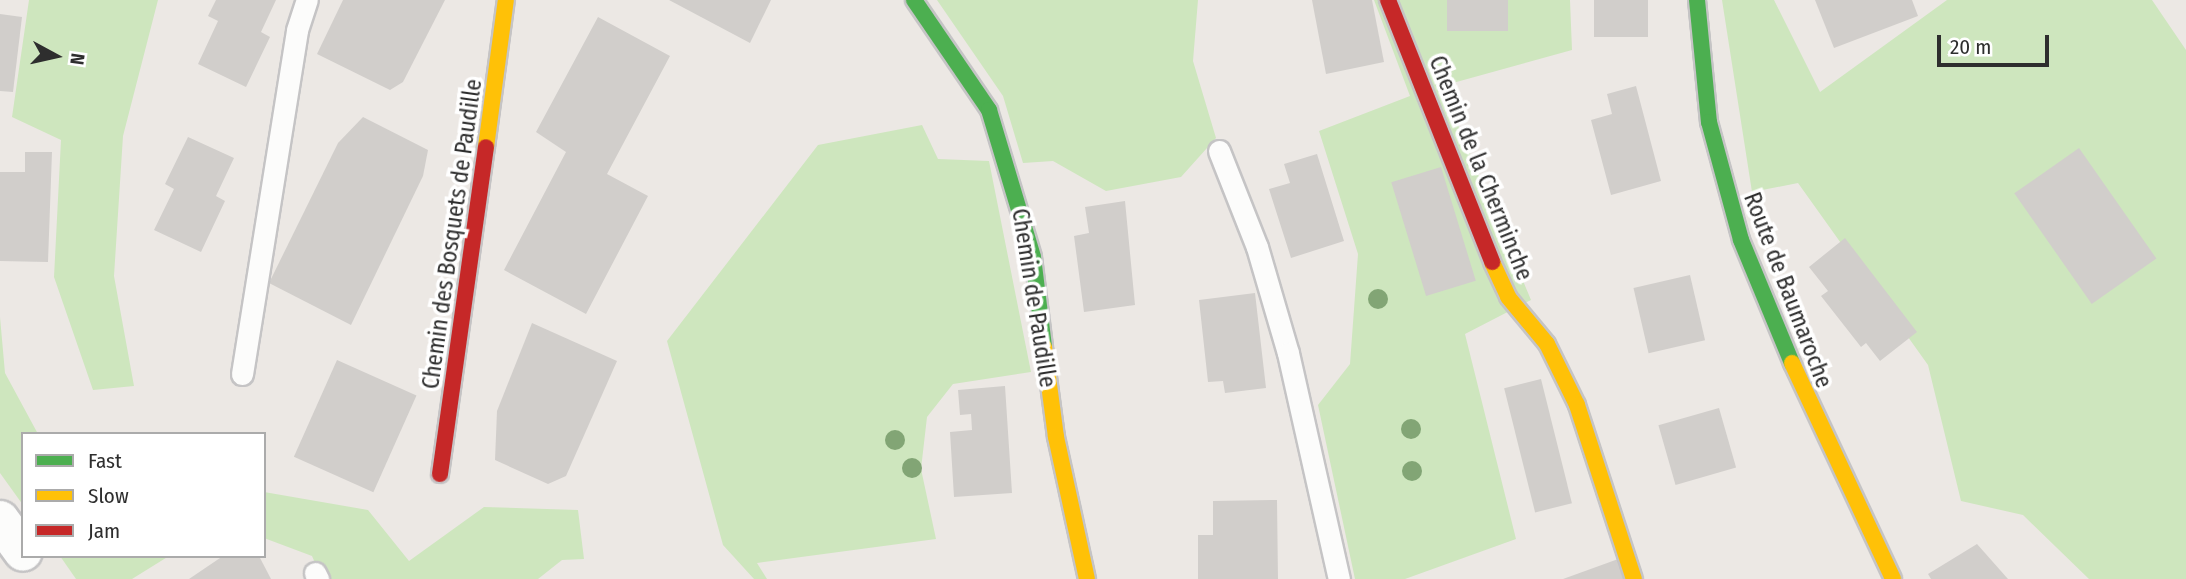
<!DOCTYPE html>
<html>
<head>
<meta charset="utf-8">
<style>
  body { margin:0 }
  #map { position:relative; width:2186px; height:579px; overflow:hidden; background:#ece8e4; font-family:"Fira Sans Condensed",sans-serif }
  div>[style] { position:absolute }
  .green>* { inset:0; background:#cee6be }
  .building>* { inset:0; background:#d1cecb; transform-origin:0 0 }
  .roads { filter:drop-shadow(2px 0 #c5c4c5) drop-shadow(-2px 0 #c5c4c5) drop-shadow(0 2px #c5c4c5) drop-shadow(0 -2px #c5c4c5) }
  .lane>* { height:21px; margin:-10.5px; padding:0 10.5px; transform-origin:10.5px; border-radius:10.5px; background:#fcfcfb }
  .street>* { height:38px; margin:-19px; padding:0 19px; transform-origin:19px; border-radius:19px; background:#fcfcfb }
  .fast>* { height:16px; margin:-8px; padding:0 8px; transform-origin:8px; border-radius:8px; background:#4caf50 }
  .slow>* { height:16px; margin:-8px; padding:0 8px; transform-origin:8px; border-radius:8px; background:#ffc107 }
  .jam>* { height:16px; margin:-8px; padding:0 8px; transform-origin:8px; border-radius:8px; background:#c62828 }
  .trees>* { width:20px; height:20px; margin:-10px; border-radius:50%; background:#82a575 }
  span { translate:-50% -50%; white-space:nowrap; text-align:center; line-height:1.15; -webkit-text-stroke:7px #fff; paint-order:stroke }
  .street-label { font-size:23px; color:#2e2e2e }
  .legend { position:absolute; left:21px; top:432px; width:245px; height:126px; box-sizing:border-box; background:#fff; border:2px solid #ababab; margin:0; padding:9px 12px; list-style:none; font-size:21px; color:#2e2e2e }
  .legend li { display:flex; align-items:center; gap:14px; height:35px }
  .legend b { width:35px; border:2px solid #ababab }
  .north { position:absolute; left:21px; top:21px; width:70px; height:70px; -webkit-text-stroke:5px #fff; paint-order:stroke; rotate:98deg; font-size:19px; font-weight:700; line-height:28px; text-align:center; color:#2e2e2e }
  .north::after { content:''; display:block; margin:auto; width:24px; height:32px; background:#2e2e2e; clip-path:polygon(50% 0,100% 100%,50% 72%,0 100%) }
  .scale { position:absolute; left:1937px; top:35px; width:112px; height:32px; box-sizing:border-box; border:4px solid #2e2e2e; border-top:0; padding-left:9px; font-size:21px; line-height:24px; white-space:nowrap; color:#2e2e2e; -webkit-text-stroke:5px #fff; paint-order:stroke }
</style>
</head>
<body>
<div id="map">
  <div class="green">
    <i style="clip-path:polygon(29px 0,158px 0,123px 136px,114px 276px,134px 386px,93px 390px,54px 277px,61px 140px,12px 117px)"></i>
    <i style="clip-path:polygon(937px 0,1198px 0,1193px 61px,1216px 138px,1181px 177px,1106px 191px,1053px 161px,1023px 163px,1003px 96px)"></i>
    <i style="clip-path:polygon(1374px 0,1570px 0,1572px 50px,1442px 86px,1531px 300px,1465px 334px,1516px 539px,1405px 579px,1355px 579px,1318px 405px,1350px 364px,1358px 254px,1319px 131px,1410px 96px)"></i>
    <i style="clip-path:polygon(1722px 0,1774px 0,1820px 92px,1947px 0,2152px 0,2186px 50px,2186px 579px,2089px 579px,2023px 515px,1961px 501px,1928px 365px,1798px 183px,1752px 192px)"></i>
    <i style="clip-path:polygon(922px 125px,938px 159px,989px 161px,1031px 372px,953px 384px,927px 417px,921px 469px,936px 539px,757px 563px,767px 579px,754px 579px,723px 545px,667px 341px,818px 145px)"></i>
    <i style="clip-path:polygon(0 317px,5px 373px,38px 434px,23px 434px,23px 505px,0 473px)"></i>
    <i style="clip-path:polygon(264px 492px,368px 510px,409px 561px,484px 507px,578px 510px,584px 559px,562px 560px,538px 579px,322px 579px,312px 556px,264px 538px)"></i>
    <i style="clip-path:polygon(60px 556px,169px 556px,132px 579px,76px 579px)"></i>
  </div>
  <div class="building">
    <i style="clip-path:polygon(216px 0,276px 0,261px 32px,270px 37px,246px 87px,198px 64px,218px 21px,208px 16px)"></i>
    <i style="clip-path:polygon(343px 0,445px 0,403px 82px,390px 90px,317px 54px)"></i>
    <i style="clip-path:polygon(669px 0,771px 0,750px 43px)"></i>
    <i style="clip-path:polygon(1312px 0,1372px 0,1384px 62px,1326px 74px)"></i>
    <i style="left:1447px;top:0;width:61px;height:31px"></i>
    <i style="left:1594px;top:0;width:54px;height:37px"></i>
    <i style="clip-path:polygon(1815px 0,1912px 0,1918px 16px,1834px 48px)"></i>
    <i style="clip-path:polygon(0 14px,22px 17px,13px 92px,0 91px)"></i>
    <i style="clip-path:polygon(598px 17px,670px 56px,607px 174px,648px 196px,586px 314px,504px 270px,566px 152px,536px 132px)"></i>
    <i style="clip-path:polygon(1636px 86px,1661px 181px,1611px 195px,1591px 120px,1612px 114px,1607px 94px)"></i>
    <i style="clip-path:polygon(363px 117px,428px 150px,423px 176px,351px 325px,269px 283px,338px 143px)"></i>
    <i style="clip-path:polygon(188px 137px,234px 158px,216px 196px,225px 201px,201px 252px,154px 230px,174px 189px,165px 184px)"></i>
    <i style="left:2079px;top:148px;width:135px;height:79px;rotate:55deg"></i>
    <i style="clip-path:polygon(25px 152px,52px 152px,48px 262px,0 261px,0 172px,25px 172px)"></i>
    <i style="clip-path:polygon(1317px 154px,1344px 241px,1291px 258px,1269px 189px,1290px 183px,1284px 164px)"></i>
    <i style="left:1441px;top:167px;width:119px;height:52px;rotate:73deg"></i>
    <i style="clip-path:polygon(1125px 201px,1135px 305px,1084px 312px,1074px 236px,1089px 233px,1085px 207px)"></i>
    <i style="clip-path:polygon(1845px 238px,1917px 332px,1880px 361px,1866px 343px,1861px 347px,1821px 296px,1828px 291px,1809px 267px)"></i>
    <i style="left:1690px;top:275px;width:67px;height:58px;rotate:77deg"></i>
    <i style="clip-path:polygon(1255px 293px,1266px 388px,1225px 393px,1223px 381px,1208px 382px,1199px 300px)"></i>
    <i style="clip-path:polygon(532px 323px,617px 361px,566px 476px,548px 484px,495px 460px,497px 411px)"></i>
    <i style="left:337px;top:360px;width:87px;height:106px;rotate:24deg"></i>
    <i style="left:1541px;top:379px;width:128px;height:38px;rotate:76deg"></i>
    <i style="clip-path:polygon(1005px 386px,1012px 493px,954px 497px,950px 432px,972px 430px,971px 414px,960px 415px,958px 390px)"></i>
    <i style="left:1719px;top:408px;width:62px;height:63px;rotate:74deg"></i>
    <i style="clip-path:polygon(1277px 500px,1278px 579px,1198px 579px,1198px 535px,1213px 535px,1213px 501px)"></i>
    <i style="clip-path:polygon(1977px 544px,2008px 579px,1931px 579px,1928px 574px)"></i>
    <i style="clip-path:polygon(223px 556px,259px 556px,271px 579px,189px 579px)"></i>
    <i style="clip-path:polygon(1621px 558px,1628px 579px,1563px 579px)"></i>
  </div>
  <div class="roads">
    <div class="lane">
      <i style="left:1219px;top:151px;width:103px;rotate:68.4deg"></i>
      <i style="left:1257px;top:247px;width:110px;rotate:73.7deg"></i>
      <i style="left:1288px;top:353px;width:232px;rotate:77.3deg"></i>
      <i style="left:242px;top:374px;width:348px;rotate:-80.9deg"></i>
      <i style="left:297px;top:30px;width:32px;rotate:-72deg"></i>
      <i style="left:315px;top:573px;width:7px;rotate:63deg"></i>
    </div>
    <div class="street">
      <i style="left:0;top:520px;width:39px;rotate:54deg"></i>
    </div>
    <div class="fast">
      <i style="left:914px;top:0;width:133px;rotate:55.7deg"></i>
      <i style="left:989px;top:110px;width:153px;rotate:73.3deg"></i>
      <i style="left:1033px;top:257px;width:91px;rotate:83deg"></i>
      <i style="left:1697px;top:0;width:123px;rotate:84.4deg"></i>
      <i style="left:1709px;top:122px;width:122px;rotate:74.8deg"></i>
      <i style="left:1741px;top:240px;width:133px;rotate:67.5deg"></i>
    </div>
    <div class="slow">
      <i style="left:486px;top:147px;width:148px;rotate:-82.3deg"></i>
      <i style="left:1492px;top:262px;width:38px;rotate:65deg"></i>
      <i style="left:1508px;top:297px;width:61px;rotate:50.3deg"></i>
      <i style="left:1547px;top:344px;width:68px;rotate:63.8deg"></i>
      <i style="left:1577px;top:405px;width:183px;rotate:71.9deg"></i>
      <i style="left:1044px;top:347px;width:91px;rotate:82.4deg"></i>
      <i style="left:1056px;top:437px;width:145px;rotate:77.7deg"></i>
      <i style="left:1792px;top:363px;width:238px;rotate:64.9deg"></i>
    </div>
    <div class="jam">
      <i style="left:1388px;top:0;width:282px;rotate:68.3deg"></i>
      <i style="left:440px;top:474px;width:330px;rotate:-82deg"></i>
    </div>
  </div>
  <div class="trees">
    <i style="left:1378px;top:299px"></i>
    <i style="left:1411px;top:429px"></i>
    <i style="left:895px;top:440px"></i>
    <i style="left:912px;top:468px"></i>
    <i style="left:1412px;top:471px"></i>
  </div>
  <div class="street-label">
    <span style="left:1481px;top:168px;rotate:68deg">Chemin de la Cherminche</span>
    <span style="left:452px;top:234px;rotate:-82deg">Chemin des Bosquets de Paudille</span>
    <span style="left:1788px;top:290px;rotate:69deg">Route de Baumaroche</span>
    <span style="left:1034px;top:298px;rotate:81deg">Chemin de Paudille</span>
  </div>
  <ul class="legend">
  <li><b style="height:9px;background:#4caf50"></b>Fast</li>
  <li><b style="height:9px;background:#ffc107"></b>Slow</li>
  <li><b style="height:9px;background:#c62828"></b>Jam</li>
  </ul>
  <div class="north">N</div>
  <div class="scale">20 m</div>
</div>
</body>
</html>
